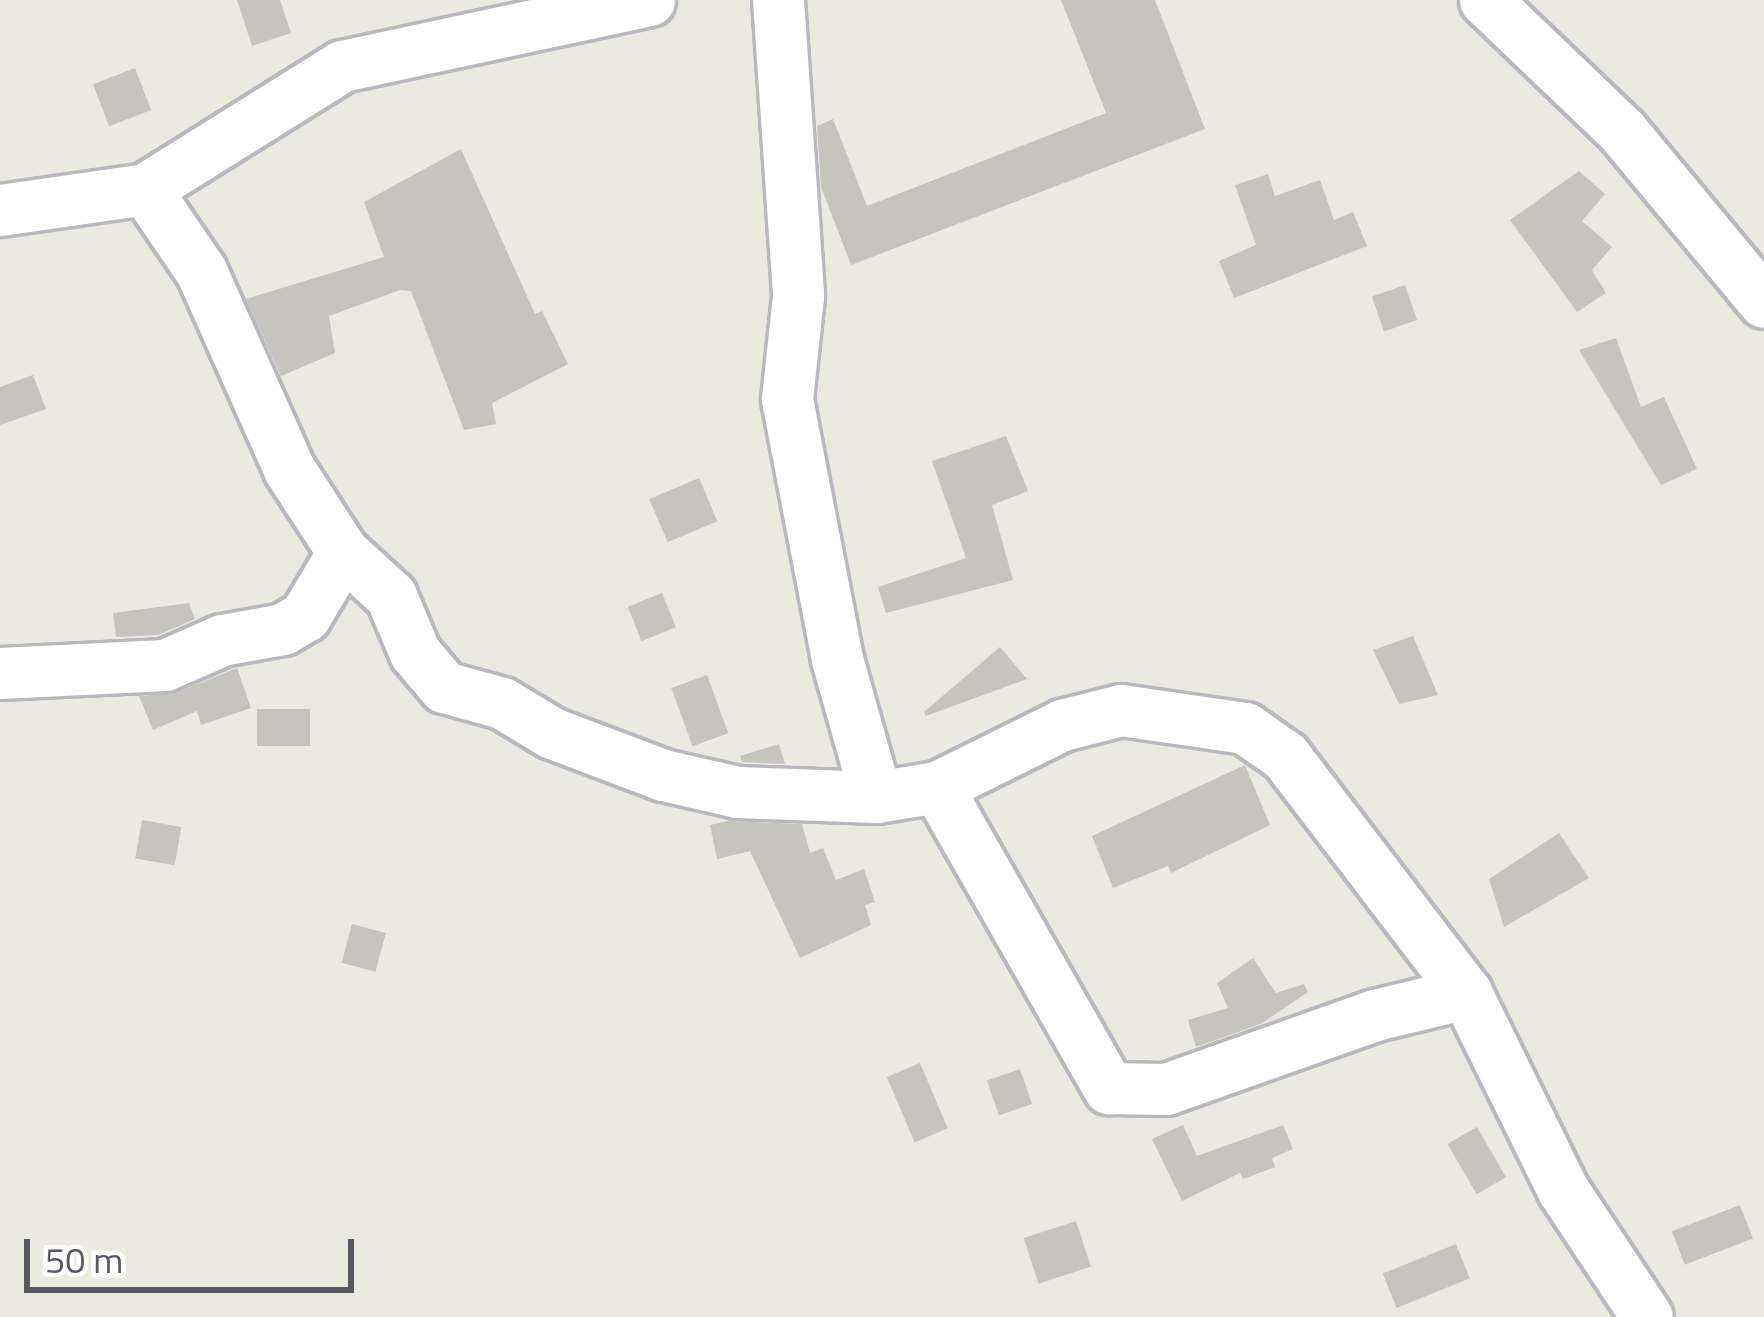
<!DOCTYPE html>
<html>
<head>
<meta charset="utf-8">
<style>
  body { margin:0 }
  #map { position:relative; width:1764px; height:1317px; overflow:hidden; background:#eaeae0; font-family:"Titillium Web",sans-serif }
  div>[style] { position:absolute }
  .building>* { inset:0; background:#c6c5bd; transform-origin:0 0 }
  .roads { filter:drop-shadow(3px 0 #b8b8be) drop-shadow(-3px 0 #b8b8be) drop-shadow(0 3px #b8b8be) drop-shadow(0 -3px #b8b8be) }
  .minor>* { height:51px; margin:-25.5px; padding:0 25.5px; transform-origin:25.5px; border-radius:25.5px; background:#fff }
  span { translate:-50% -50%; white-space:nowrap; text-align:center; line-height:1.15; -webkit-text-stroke:9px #fff; paint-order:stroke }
  .scale { position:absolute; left:24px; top:1239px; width:330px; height:54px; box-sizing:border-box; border:6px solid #595a5f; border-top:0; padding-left:15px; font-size:36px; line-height:42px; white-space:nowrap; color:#595a5f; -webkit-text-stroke:9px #fff; paint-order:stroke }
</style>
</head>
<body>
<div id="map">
  <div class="building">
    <i style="clip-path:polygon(237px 0,280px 0,291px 33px,252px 46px)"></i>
    <i style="clip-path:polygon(1061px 0,1155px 0,1205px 129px,851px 265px,821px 187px,817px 126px,833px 119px,867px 206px,1106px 113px)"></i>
    <i style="left:135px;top:68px;width:45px;height:45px;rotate:69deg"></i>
    <i style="clip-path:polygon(461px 149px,535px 314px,542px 311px,568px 364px,492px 403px,496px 424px,464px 430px,411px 291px,400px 290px,329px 316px,335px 353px,281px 376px,246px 299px,384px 257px,364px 202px)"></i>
    <i style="clip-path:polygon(1579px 171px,1605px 194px,1582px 221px,1612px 247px,1592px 270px,1606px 293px,1577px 312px,1510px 220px)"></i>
    <i style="clip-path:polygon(1268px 174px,1275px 196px,1320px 180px,1334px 220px,1353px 212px,1367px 246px,1234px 298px,1219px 261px,1256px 245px,1235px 185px)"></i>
    <i style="left:1405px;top:285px;width:37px;height:35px;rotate:71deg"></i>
    <i style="clip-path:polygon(1616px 338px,1641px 407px,1664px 397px,1697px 469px,1661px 485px,1579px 350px)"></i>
    <i style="clip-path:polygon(33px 375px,46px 409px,0 425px,0 387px)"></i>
    <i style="clip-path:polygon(1006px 436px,1028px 491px,992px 505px,1013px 580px,886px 613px,878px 587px,966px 558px,932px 461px)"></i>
    <i style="left:699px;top:478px;width:47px;height:54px;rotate:67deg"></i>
    <i style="left:662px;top:593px;width:37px;height:37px;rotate:68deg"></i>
    <i style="clip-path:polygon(189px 603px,195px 619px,158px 635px,116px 637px,113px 613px)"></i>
    <i style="clip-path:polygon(1413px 636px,1438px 695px,1399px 704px,1373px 650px)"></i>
    <i style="clip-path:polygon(1000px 647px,1027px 679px,926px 716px,924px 712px)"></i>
    <i style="clip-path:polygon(237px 668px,251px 708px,201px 725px,197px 711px,153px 730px,139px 696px,176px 693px)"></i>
    <i style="left:707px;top:675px;width:62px;height:38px;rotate:70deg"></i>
    <i style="left:257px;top:709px;width:53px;height:37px"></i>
    <i style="clip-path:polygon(779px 744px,785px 764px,742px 762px,740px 756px)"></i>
    <i style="clip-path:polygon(1245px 765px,1270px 825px,1171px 873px,1168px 866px,1113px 888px,1092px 836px)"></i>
    <i style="left:142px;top:820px;width:40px;height:39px;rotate:10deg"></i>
    <i style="clip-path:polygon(728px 821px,802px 824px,810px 853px,823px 848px,836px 880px,864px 869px,875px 902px,865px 905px,871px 925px,800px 958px,750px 851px,717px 859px,710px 825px)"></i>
    <i style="clip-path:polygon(1559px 833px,1589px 878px,1504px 927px,1489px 879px)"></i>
    <i style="left:352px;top:924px;width:35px;height:40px;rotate:15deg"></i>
    <i style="clip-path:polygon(1253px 958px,1276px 993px,1304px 984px,1308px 992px,1261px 1024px,1196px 1047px,1188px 1020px,1228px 1008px,1217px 983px)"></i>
    <i style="left:920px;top:1063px;width:71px;height:36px;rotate:67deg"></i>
    <i style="left:1020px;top:1069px;width:37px;height:35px;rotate:71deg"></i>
    <i style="clip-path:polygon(1183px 1125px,1197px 1156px,1283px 1125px,1293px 1149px,1272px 1158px,1275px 1167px,1243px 1179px,1240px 1173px,1182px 1201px,1152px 1139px)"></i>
    <i style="left:1477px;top:1127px;width:58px;height:34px;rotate:60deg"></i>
    <i style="left:1740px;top:1205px;width:36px;height:73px;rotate:69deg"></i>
    <i style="left:1076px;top:1221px;width:48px;height:55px;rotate:72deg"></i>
    <i style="left:1456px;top:1244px;width:37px;height:79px;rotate:68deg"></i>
  </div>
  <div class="roads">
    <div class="minor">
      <i style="left:778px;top:0;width:297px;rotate:86.1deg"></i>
      <i style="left:798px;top:296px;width:104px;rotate:96.1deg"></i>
      <i style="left:787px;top:399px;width:265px;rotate:79.1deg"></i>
      <i style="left:837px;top:659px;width:143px;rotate:74.2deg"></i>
      <i style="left:1485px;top:0;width:190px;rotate:43.7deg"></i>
      <i style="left:1622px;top:131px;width:222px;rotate:50.3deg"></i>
      <i style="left:145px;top:189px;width:99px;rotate:55.7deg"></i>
      <i style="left:201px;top:271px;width:217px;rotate:66deg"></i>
      <i style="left:289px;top:469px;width:99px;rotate:57deg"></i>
      <i style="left:343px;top:552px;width:65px;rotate:42.5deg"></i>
      <i style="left:391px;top:596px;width:62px;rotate:67.2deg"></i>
      <i style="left:415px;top:653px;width:45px;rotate:49.5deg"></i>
      <i style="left:444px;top:687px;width:60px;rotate:15.4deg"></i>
      <i style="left:502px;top:703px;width:58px;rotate:31deg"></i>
      <i style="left:552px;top:733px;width:119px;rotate:20.7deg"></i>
      <i style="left:663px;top:775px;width:76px;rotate:12.9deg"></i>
      <i style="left:737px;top:792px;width:139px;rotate:2.1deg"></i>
      <i style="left:876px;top:797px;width:62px;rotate:-9.3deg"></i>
      <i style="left:937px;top:787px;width:140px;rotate:-26.4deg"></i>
      <i style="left:1062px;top:725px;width:61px;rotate:-14.3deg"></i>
      <i style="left:1121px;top:710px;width:125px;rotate:8.3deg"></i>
      <i style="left:1245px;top:728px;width:49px;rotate:35deg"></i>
      <i style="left:1285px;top:756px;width:298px;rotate:52.6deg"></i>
      <i style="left:1466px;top:993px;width:220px;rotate:63.8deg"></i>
      <i style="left:1563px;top:1190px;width:152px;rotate:56.5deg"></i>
      <i style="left:0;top:210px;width:147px;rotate:-8.2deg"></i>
      <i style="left:145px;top:189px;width:232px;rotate:-32deg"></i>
      <i style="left:342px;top:66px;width:314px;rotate:-12.1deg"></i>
      <i style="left:0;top:673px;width:165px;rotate:-2.8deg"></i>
      <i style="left:165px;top:665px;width:62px;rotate:-23.7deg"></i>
      <i style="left:222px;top:640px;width:62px;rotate:-10.2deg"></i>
      <i style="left:283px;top:629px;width:26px;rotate:-31deg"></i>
      <i style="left:305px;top:616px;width:74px;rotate:-59.3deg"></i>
      <i style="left:937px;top:787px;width:347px;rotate:60.3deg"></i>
      <i style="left:1109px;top:1088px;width:57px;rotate:1deg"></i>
      <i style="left:1166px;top:1089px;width:222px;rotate:-19.5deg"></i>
      <i style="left:1375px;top:1015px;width:94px;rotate:-13.6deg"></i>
    </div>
  </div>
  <div class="scale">50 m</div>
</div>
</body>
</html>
